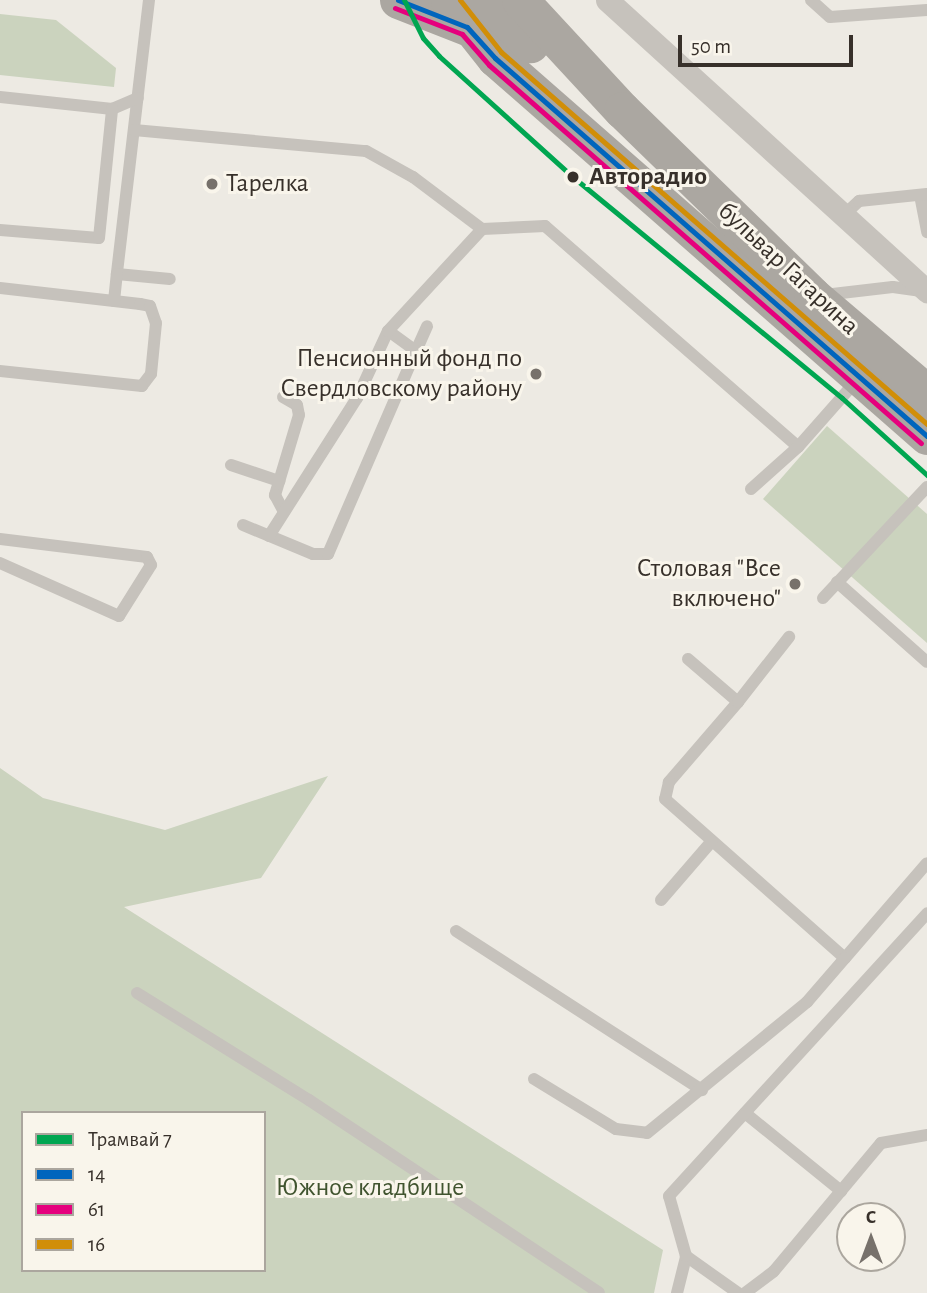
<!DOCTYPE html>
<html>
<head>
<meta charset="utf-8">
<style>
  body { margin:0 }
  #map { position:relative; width:927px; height:1293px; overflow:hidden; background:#edeae3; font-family:"Alegreya Sans",sans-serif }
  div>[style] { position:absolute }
  .green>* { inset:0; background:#cbd3be }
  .lane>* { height:12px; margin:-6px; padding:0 6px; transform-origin:6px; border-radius:6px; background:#c6c2bc }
  .street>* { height:23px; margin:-11.5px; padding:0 11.5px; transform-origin:11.5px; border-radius:11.5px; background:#c6c2bc }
  .primary>* { height:37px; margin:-18.5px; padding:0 18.5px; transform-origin:18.5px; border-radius:18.5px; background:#aba7a1 }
  .bus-1>* { height:5px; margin:-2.5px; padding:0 2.5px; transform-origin:2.5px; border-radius:2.5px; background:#0065bd }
  .bus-2>* { height:5px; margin:-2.5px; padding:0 2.5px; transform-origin:2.5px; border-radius:2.5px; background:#e5007d }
  .bus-3>* { height:5px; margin:-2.5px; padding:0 2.5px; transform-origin:2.5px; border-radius:2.5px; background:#d18e08 }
  .tram-1>* { height:5px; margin:-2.5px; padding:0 2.5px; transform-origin:2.5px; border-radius:2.5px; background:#00a651 }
  .dots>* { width:19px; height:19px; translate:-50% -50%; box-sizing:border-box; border:4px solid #f9f5eb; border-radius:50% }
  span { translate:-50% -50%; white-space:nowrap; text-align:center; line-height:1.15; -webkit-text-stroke:6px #f9f5eb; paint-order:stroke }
  .stop-label { font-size:26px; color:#37302a; font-weight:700 }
  .left { translate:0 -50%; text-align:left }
  .poi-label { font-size:26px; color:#37302a }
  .right { translate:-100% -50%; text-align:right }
  .street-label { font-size:26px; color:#37302a }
  .park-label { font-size:26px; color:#40542f }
  .legend { position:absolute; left:21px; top:1111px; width:245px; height:161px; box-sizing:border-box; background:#f9f5eb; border:2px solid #aba69e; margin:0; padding:9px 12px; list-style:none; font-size:21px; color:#37302a }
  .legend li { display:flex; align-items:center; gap:14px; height:35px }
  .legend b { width:35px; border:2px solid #aba69e }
  .north { position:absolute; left:836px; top:1202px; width:70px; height:70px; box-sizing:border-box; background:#f9f5eb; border:2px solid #aba69e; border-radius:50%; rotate:0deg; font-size:19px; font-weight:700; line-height:28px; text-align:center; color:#37302a }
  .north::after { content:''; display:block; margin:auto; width:24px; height:32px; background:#77716b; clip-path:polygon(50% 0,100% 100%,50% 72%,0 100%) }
  .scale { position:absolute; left:678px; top:35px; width:175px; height:32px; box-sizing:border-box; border:4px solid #37302a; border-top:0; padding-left:9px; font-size:21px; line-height:24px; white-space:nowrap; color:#37302a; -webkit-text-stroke:5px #f9f5eb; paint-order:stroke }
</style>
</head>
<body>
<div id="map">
  <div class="green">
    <i style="clip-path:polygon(0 14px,56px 20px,116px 68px,114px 87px,0 75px)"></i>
    <i style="clip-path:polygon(827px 426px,927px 514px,927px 643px,763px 499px)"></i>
    <i style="clip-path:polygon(evenodd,0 768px,43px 798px,165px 830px,328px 776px,261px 878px,124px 907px,663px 1250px,654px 1293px,0 1293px,0 768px,23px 1113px,264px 1113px,264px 1270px,23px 1270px,23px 1113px)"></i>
  </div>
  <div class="lane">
    <i style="left:149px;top:0;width:276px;rotate:96.7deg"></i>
    <i style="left:117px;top:274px;width:53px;rotate:5.4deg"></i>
    <i style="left:811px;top:0;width:25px;rotate:42deg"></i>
    <i style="left:830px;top:17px;width:97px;rotate:-4.1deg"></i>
    <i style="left:0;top:97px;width:113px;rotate:6.1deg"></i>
    <i style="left:112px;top:109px;width:28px;rotate:-23deg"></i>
    <i style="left:134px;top:130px;width:233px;rotate:5.2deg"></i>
    <i style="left:366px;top:151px;width:54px;rotate:29deg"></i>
    <i style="left:413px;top:177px;width:86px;rotate:37deg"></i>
    <i style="left:482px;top:229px;width:63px;rotate:-2.7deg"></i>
    <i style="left:545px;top:226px;width:336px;rotate:41.1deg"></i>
    <i style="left:920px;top:195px;width:38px;rotate:79deg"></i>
    <i style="left:844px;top:215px;width:21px;rotate:-43deg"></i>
    <i style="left:859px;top:201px;width:68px;rotate:-5.9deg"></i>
    <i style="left:0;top:230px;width:99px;rotate:4.6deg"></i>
    <i style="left:99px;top:238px;width:130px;rotate:-84.2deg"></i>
    <i style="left:0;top:288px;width:141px;rotate:6.5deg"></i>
    <i style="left:140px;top:304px;width:10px;rotate:11deg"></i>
    <i style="left:150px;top:306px;width:18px;rotate:71deg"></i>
    <i style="left:156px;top:323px;width:51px;rotate:95.6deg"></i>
    <i style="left:151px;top:374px;width:15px;rotate:127deg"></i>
    <i style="left:142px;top:386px;width:143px;rotate:-174deg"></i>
    <i style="left:824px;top:295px;width:69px;rotate:-6.6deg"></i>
    <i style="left:893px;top:287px;width:27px;rotate:8deg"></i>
    <i style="left:114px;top:301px;width:27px;rotate:-84deg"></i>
    <i style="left:416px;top:351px;width:27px;rotate:-66deg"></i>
    <i style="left:283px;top:397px;width:16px;rotate:30deg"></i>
    <i style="left:297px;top:405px;width:10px;rotate:79deg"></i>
    <i style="left:299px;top:415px;width:84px;rotate:106.7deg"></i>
    <i style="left:275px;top:495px;width:19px;rotate:62deg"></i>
    <i style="left:231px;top:465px;width:51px;rotate:18.4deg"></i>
    <i style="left:751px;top:489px;width:63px;rotate:-41.8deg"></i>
    <i style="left:798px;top:447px;width:91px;rotate:-48.6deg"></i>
    <i style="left:243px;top:525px;width:76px;rotate:22.5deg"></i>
    <i style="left:313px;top:554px;width:15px"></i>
    <i style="left:328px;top:554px;width:221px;rotate:-66.6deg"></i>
    <i style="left:416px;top:351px;width:34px;rotate:-144deg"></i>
    <i style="left:269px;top:536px;width:164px;rotate:-57.5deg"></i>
    <i style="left:357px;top:398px;width:74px;rotate:-65.2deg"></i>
    <i style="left:388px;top:331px;width:139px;rotate:-47.3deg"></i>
    <i style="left:0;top:539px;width:148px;rotate:7deg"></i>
    <i style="left:147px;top:557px;width:9px;rotate:63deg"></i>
    <i style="left:151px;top:565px;width:60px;rotate:122.1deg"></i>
    <i style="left:119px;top:616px;width:130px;rotate:-156deg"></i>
    <i style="left:837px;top:582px;width:120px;rotate:41.6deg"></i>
    <i style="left:823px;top:598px;width:152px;rotate:-46.9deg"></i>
    <i style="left:688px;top:659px;width:66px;rotate:40.7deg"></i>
    <i style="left:738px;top:702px;width:106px;rotate:130.8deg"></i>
    <i style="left:669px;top:782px;width:17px;rotate:103deg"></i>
    <i style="left:665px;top:799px;width:240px;rotate:41.5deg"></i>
    <i style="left:845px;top:958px;width:125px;rotate:-49.2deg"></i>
    <i style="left:738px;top:702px;width:83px;rotate:-51.9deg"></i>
    <i style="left:661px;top:900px;width:77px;rotate:-49.2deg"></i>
    <i style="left:456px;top:931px;width:293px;rotate:32.9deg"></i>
    <i style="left:137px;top:993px;width:203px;rotate:31.9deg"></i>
    <i style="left:309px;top:1100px;width:348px;rotate:33.6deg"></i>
    <i style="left:534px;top:1079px;width:96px;rotate:31.4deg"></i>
    <i style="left:616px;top:1129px;width:31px;rotate:7deg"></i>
    <i style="left:647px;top:1133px;width:207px;rotate:-39.3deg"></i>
    <i style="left:807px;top:1002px;width:58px;rotate:-49.2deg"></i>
    <i style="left:745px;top:1113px;width:124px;rotate:39.1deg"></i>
    <i style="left:677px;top:1293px;width:38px;rotate:-76deg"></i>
    <i style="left:738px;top:1293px;width:64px;rotate:-144.6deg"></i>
    <i style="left:686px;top:1256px;width:62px;rotate:-105.8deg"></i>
    <i style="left:669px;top:1196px;width:383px;rotate:-47.6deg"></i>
    <i style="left:745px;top:1293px;width:36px;rotate:-37deg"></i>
    <i style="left:774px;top:1271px;width:167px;rotate:-50.1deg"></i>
    <i style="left:881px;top:1143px;width:47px;rotate:-9.9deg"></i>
  </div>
  <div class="street">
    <i style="left:607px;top:0;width:433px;rotate:42.3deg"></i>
  </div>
  <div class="primary">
    <i style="left:398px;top:0;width:74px;rotate:21.4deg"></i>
    <i style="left:449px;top:0;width:74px;rotate:51.6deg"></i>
    <i style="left:495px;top:58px;width:574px;rotate:41.19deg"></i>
    <i style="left:487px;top:0;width:62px;rotate:45.7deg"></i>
    <i style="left:520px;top:0;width:150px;rotate:47.2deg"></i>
    <i style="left:622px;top:110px;width:265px;rotate:44.2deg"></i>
    <i style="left:812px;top:295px;width:151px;rotate:40.4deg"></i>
  </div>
  <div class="bus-1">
    <i style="left:398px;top:0;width:74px;rotate:21.4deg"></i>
    <i style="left:467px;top:27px;width:42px;rotate:47.9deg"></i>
    <i style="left:495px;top:58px;width:574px;rotate:41.19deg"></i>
  </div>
  <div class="bus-2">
    <i style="left:395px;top:8px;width:72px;rotate:21.2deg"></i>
    <i style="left:462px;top:34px;width:41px;rotate:48.9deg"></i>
    <i style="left:489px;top:65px;width:574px;rotate:41.19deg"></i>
  </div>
  <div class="bus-3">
    <i style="left:460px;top:0;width:66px;rotate:51.7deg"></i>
    <i style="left:501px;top:52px;width:566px;rotate:41.13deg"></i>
  </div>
  <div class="tram-1">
    <i style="left:404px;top:0;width:42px;rotate:63.4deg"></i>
    <i style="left:423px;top:38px;width:24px;rotate:48deg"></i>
    <i style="left:439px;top:56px;width:181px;rotate:42.1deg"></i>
    <i style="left:573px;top:177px;width:348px;rotate:39.4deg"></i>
    <i style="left:842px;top:398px;width:115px;rotate:42.2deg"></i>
  </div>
  <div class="dots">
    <i style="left:573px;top:177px;background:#37302a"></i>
    <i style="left:212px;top:184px;background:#77716b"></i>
    <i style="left:536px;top:374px;background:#77716b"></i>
    <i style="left:795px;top:584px;background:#77716b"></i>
  </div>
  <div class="stop-label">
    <span class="left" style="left:589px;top:177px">Авторадио</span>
  </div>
  <div class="poi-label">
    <span class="left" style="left:226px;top:184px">Тарелка</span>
    <span class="right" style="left:522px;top:374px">Пенсионный фонд по<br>Свердловскому району</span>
    <span class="right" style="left:781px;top:584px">Столовая "Все<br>включено"</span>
  </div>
  <div class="street-label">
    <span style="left:788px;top:269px;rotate:43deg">бульвар Гагарина</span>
  </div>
  <div class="park-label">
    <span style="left:370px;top:1188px">Южное кладбище</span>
  </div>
  <ul class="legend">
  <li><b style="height:9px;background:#00a651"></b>Трамвай 7</li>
  <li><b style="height:9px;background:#0065bd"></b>14</li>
  <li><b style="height:9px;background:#e5007d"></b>61</li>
  <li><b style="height:9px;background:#d18e08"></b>16</li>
  </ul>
  <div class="north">С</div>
  <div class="scale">50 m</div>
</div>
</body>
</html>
